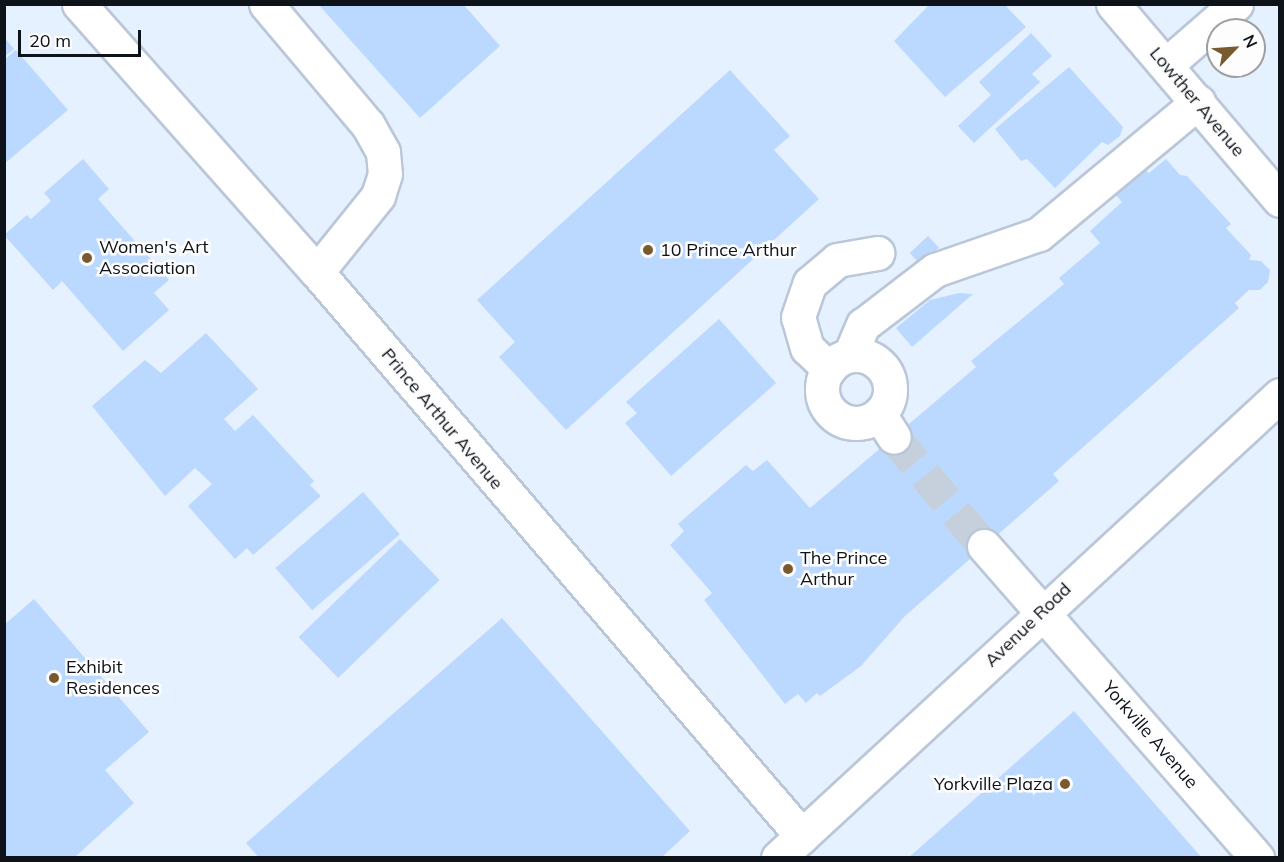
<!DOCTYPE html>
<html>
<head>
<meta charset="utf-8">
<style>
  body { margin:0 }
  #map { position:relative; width:1284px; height:862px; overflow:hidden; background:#e6f1ff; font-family:Mulish,sans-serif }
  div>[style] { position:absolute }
  .building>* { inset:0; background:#bbd9fe; transform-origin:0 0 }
  .minor-tunnel>* { height:33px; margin-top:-16.5px; transform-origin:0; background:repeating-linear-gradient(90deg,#c6d0dc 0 33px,transparent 0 49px) }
  .roads { filter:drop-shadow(2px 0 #bac7d8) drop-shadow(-2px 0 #bac7d8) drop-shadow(0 2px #bac7d8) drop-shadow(0 -2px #bac7d8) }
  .minor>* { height:33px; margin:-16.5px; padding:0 16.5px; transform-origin:16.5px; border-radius:16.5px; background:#fff }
  .minor>.ring { margin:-16.5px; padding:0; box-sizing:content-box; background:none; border:33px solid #fff; border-radius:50% }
  .major>* { height:33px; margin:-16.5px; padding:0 16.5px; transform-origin:16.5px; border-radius:16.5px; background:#fff }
  .dots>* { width:16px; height:16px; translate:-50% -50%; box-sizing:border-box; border:3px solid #fdfdfd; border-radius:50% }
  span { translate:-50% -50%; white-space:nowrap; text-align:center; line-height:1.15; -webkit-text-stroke:5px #fdfdfd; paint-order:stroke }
  .street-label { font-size:18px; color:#0e1319 }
  .poi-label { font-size:18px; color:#0e1319 }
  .left { translate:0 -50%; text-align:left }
  .right { translate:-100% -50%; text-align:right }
  .frame { position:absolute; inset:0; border:6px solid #0e1319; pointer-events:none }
  .north { position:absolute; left:1206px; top:18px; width:60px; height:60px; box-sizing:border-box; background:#fdfdfd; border:2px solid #9d9fa2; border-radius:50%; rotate:65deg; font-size:16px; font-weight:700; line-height:24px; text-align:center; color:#0e1319 }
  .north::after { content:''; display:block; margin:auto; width:21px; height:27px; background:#795a2f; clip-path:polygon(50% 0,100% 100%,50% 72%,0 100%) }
  .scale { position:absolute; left:18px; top:30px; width:123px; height:27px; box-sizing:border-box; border:3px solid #0e1319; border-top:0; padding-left:8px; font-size:18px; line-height:21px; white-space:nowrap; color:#0e1319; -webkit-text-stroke:4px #fdfdfd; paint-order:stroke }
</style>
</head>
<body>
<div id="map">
  <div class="building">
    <i style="clip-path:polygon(318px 4px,463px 4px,500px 46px,420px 118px)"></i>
    <i style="clip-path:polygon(930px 4px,1004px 4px,1026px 27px,945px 97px,894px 41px)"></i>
    <i style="clip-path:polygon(1031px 33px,1052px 56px,1032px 74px,1040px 82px,974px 143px,958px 126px,991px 95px,979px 82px)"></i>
    <i style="clip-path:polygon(4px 37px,14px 49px,4px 57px)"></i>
    <i style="clip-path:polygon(16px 50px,68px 110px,4px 164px,4px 60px)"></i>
    <i style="clip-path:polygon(1069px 67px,1123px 127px,1120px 136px,1108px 145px,1102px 142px,1055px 188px,1027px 159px,1021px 161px,995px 129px)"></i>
    <i style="clip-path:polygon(730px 70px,790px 136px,774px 150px,819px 199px,566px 430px,499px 357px,515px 342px,477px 300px)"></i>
    <i style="clip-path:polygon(83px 159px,109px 189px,98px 199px,169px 280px,154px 293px,169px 310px,123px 351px,62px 281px,53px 290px,4px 235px,27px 215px,31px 219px,51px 201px,44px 193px)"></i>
    <i style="clip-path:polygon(1166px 159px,1180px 175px,1187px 176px,1231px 224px,1226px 228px,1251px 255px,1249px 260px,1261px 261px,1270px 270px,1268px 282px,1260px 290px,1249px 290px,1235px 303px,1239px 308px,1053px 474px,1059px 481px,905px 616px,861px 666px,820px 696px,817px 693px,806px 703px,798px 694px,785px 704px,704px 600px,712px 593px,670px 545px,684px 531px,678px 524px,746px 465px,753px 471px,767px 460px,810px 508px,976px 367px,971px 361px,1064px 284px,1059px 278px,1100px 243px,1090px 231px,1122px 202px,1116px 195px,1145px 170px,1149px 173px)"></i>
    <i style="left:928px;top:236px;width:16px;height:25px;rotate:47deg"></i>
    <i style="clip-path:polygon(959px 293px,973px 294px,912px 347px,896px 328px,930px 300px)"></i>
    <i style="clip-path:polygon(719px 319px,776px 383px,671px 476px,625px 423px,637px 413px,626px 402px)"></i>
    <i style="clip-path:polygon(206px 333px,258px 389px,224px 419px,235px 431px,253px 415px,314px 481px,310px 485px,321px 496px,253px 555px,247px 548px,235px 559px,188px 506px,212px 484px,195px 468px,165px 496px,92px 406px,145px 360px,161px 373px)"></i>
    <i style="left:363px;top:492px;width:56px;height:116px;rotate:49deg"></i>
    <i style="left:400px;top:539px;width:57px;height:141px;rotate:46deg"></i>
    <i style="clip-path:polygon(34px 599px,149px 732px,105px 770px,134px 803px,74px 858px,4px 858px,4px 625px)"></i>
    <i style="clip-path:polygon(502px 618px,690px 831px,661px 858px,259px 858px,246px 843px)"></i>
    <i style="clip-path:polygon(1074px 711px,1202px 858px,908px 858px)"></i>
  </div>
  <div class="minor-tunnel">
    <i style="left:894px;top:437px;width:141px;rotate:50.5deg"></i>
  </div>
  <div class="roads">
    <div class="minor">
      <i style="left:79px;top:4px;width:358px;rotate:48.4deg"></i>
      <i style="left:317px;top:272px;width:744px;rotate:49.31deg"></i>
      <i style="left:266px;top:4px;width:158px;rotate:49.9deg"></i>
      <i style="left:368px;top:125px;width:31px;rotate:61deg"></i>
      <i style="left:383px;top:152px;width:22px;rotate:85deg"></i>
      <i style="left:385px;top:174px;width:23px;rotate:108deg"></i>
      <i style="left:378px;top:196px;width:97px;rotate:128.8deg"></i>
      <i style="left:1113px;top:4px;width:257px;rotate:49.6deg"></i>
      <i style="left:1166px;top:65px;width:93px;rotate:-41.1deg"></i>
      <i style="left:850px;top:355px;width:33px;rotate:-67deg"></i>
      <i style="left:863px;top:325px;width:91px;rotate:-37.4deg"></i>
      <i style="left:935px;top:270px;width:110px;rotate:-19.1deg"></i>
      <i style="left:1039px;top:234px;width:207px;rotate:-39.7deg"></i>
      <i class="ring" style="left:822px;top:355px;width:35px;height:35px"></i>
      <i style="left:829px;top:369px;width:30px;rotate:-136deg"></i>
      <i style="left:807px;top:348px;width:32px;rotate:-106deg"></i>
      <i style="left:798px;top:317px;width:36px;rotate:-71deg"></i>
      <i style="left:810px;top:283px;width:35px;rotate:-40deg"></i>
      <i style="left:837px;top:260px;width:41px;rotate:-9.9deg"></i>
      <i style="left:879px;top:414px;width:27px;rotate:57deg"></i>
      <i style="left:984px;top:546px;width:415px;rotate:48.8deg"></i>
    </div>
    <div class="major">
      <i style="left:778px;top:858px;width:683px;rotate:-42.69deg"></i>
    </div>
  </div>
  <div class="dots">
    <i style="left:648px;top:250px;background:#795a2f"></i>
    <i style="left:87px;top:258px;background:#795a2f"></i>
    <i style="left:788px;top:569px;background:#795a2f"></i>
    <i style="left:54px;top:678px;background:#795a2f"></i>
    <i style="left:1065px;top:784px;background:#795a2f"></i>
  </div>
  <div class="street-label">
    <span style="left:1197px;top:102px;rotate:50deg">Lowther Avenue</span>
    <span style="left:442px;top:419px;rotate:50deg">Prince Arthur Avenue</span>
    <span style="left:1028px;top:625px;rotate:-44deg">Avenue Road</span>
    <span style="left:1150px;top:735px;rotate:49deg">Yorkville Avenue</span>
  </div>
  <div class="poi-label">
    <span class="left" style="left:99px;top:258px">Women's Art<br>Association</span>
    <span class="left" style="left:660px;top:250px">10 Prince Arthur</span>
    <span class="left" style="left:800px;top:569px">The Prince<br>Arthur</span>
    <span class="left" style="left:66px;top:678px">Exhibit<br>Residences</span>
    <span class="right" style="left:1053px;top:784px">Yorkville Plaza</span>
  </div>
  <div class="frame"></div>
  <div class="north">N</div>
  <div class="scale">20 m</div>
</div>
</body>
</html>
